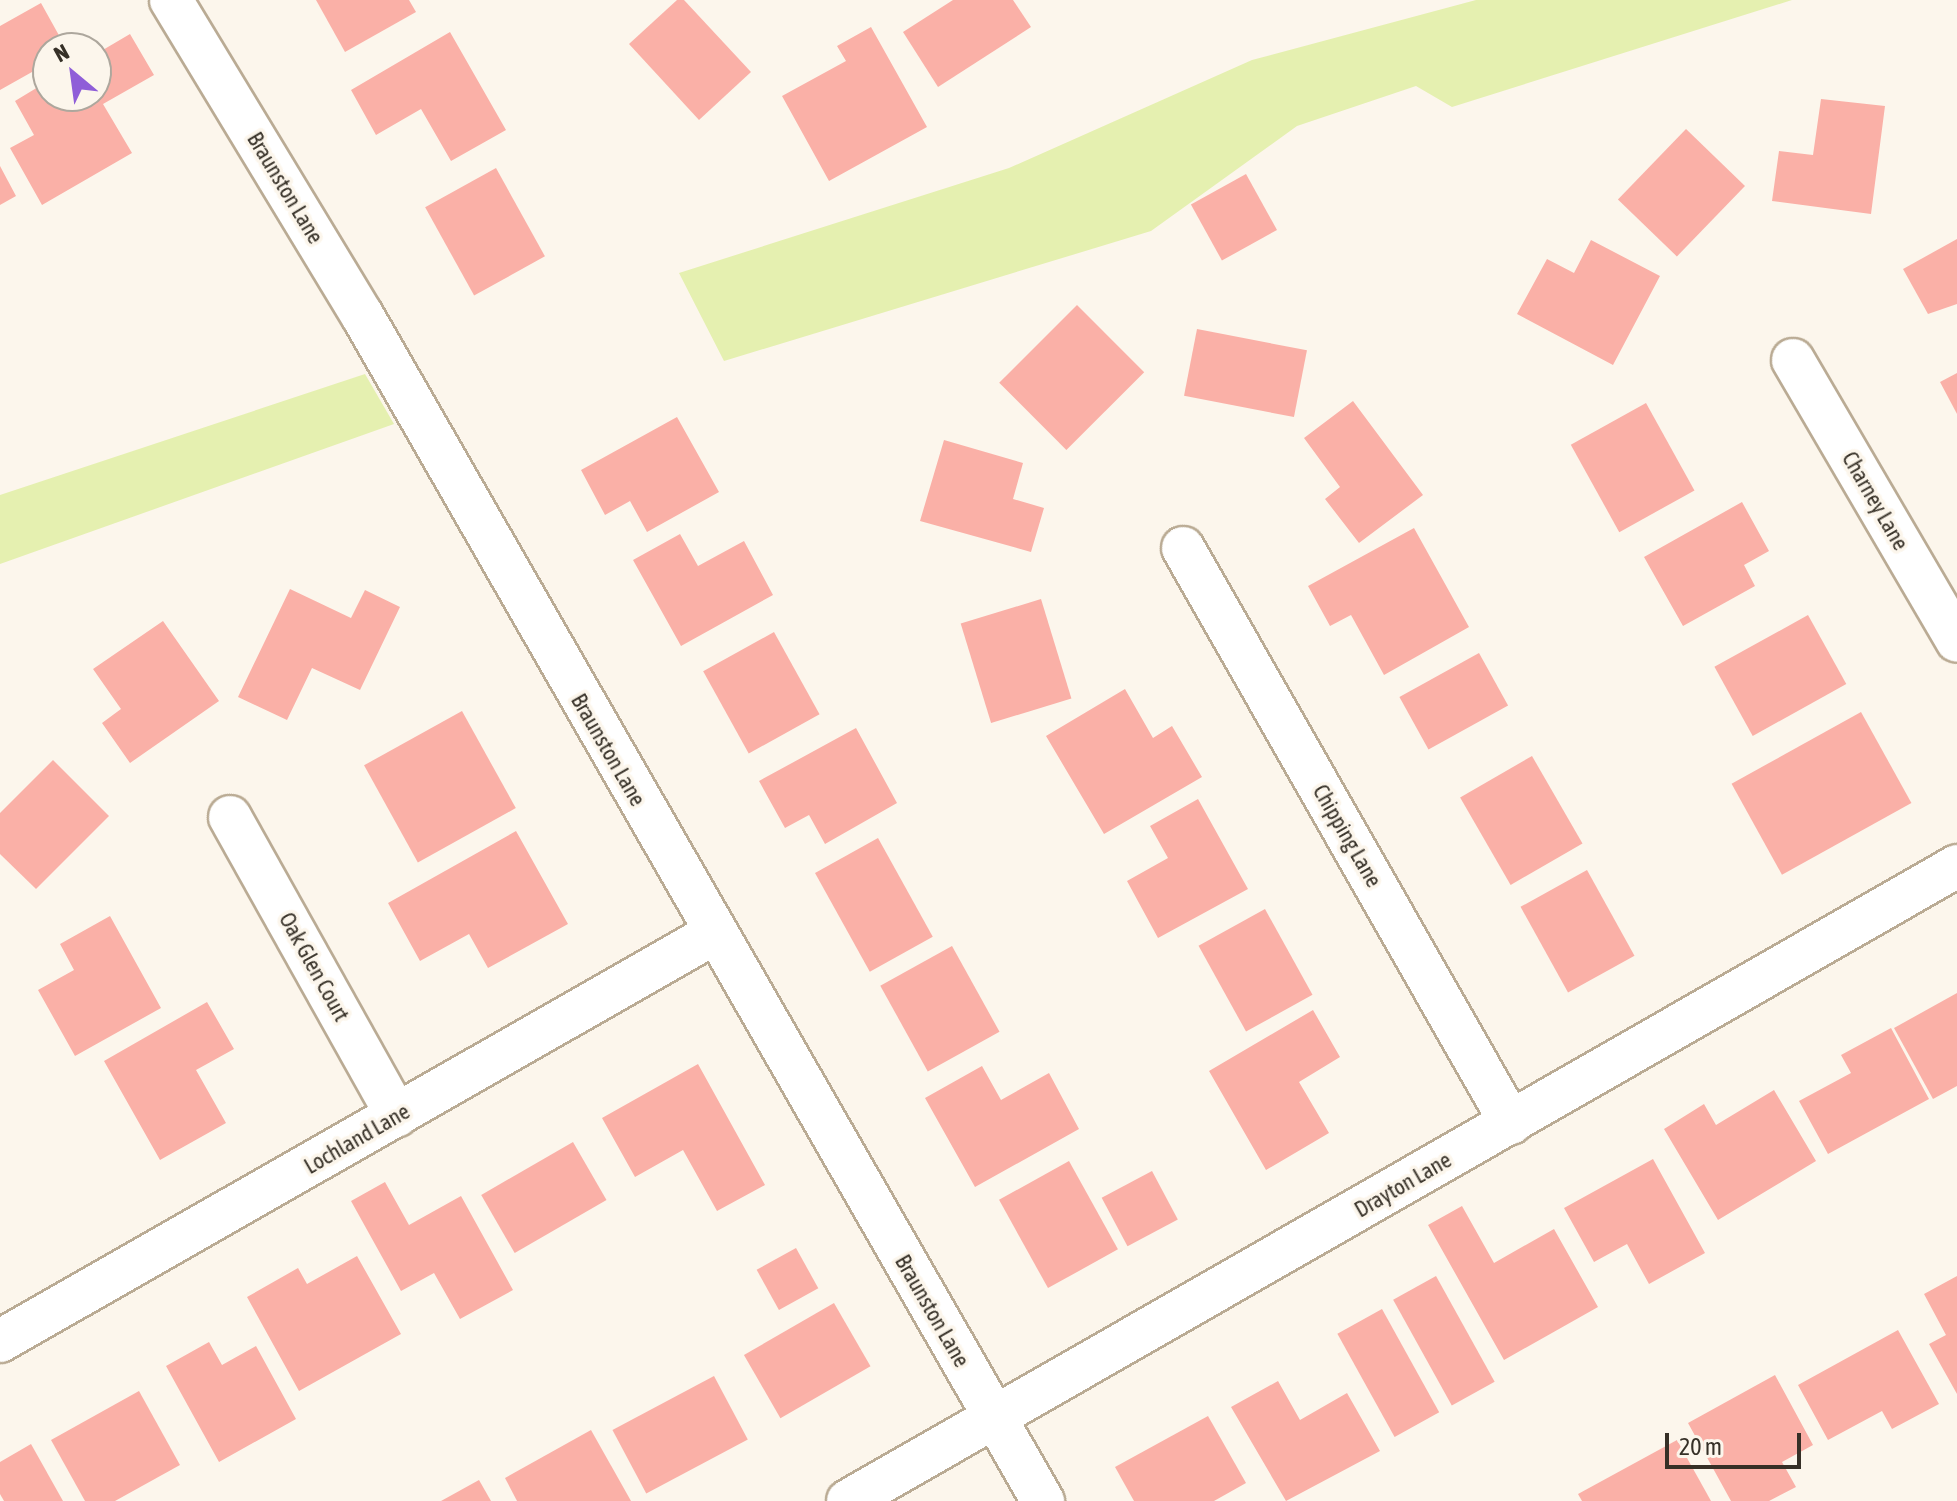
<!DOCTYPE html>
<html>
<head>
<meta charset="utf-8">
<style>
  body { margin:0 }
  #map { position:relative; width:1957px; height:1501px; overflow:hidden; background:#fcf6ec; font-family:"Asap Condensed",sans-serif }
  div>[style] { position:absolute }
  .green>* { inset:0; background:#e5f0b0 }
  .building>* { inset:0; background:#fab0a7; transform-origin:0 0 }
  .roads { filter:drop-shadow(2px 0 #baab94) drop-shadow(-2px 0 #baab94) drop-shadow(0 2px #baab94) drop-shadow(0 -2px #baab94) }
  .street>* { height:42px; margin:-21px; padding:0 21px; transform-origin:21px; border-radius:21px; background:#fff }
  span { translate:-50% -50%; white-space:nowrap; text-align:center; line-height:1.15; -webkit-text-stroke:7px #fcf6ec; paint-order:stroke }
  .street-label { font-size:22px; color:#363027 }
  .north { position:absolute; left:32px; top:32px; width:80px; height:80px; box-sizing:border-box; background:#fcf6ec; border:2px solid #ada79d; border-radius:50%; rotate:331deg; font-size:22px; font-weight:700; line-height:32px; text-align:center; color:#363027 }
  .north::after { content:''; display:block; margin:auto; width:28px; height:36px; background:#8f5ed8; clip-path:polygon(50% 0,100% 100%,50% 72%,0 100%) }
  .scale { position:absolute; left:1665px; top:1433px; width:136px; height:36px; box-sizing:border-box; border:4px solid #363027; border-top:0; padding-left:10px; font-size:24px; line-height:28px; white-space:nowrap; color:#363027; -webkit-text-stroke:6px #fcf6ec; paint-order:stroke }
</style>
</head>
<body>
<div id="map">
  <div class="green">
    <i style="clip-path:polygon(1476px 0,1792px 0,1452px 107px,1416px 86px,1297px 126px,1151px 231px,724px 361px,679px 273px,1009px 168px,1252px 60px)"></i>
    <i style="clip-path:polygon(365px 374px,394px 424px,0 564px,0 495px)"></i>
  </div>
  <div class="building">
    <i style="clip-path:polygon(316px 0,409px 0,416px 12px,345px 52px)"></i>
    <i style="clip-path:polygon(677px 0,684px 0,751px 72px,699px 120px,629px 44px)"></i>
    <i style="clip-path:polygon(953px 0,1013px 0,1031px 27px,938px 87px,903px 32px)"></i>
    <i style="clip-path:polygon(41px 3px,66px 48px,48px 48px,48px 63px,0 90px,0 26px)"></i>
    <i style="clip-path:polygon(871px 27px,927px 127px,829px 181px,782px 96px,846px 61px,837px 46px)"></i>
    <i style="clip-path:polygon(450px 32px,506px 130px,451px 161px,421px 109px,376px 135px,351px 90px)"></i>
    <i style="clip-path:polygon(130px 34px,154px 75px,103px 104px,132px 153px,42px 205px,10px 148px,34px 135px,15px 101px,48px 81px,48px 96px,96px 96px,96px 54px)"></i>
    <i style="clip-path:polygon(1821px 99px,1885px 106px,1871px 214px,1772px 201px,1779px 151px,1813px 155px)"></i>
    <i style="left:1686px;top:129px;width:82px;height:98px;rotate:44deg"></i>
    <i style="clip-path:polygon(0 166px,16px 196px,0 205px)"></i>
    <i style="left:496px;top:168px;width:101px;height:81px;rotate:61deg"></i>
    <i style="left:1246px;top:174px;width:64px;height:63px;rotate:61deg"></i>
    <i style="clip-path:polygon(1957px 239px,1957px 304px,1928px 314px,1903px 269px)"></i>
    <i style="clip-path:polygon(1591px 240px,1660px 276px,1613px 365px,1517px 314px,1547px 259px,1574px 273px)"></i>
    <i style="left:1077px;top:305px;width:95px;height:110px;rotate:45deg"></i>
    <i style="left:1197px;top:329px;width:112px;height:68px;rotate:11deg"></i>
    <i style="clip-path:polygon(1957px 373px,1957px 414px,1940px 382px)"></i>
    <i style="clip-path:polygon(1353px 401px,1423px 495px,1359px 543px,1325px 499px,1340px 487px,1304px 438px)"></i>
    <i style="left:1646px;top:403px;width:100px;height:86px;rotate:61deg"></i>
    <i style="clip-path:polygon(677px 417px,719px 492px,647px 532px,630px 501px,605px 515px,581px 470px)"></i>
    <i style="clip-path:polygon(944px 440px,1023px 463px,1013px 499px,1044px 508px,1031px 552px,920px 521px)"></i>
    <i style="clip-path:polygon(1742px 502px,1769px 551px,1744px 565px,1755px 586px,1683px 626px,1644px 557px)"></i>
    <i style="clip-path:polygon(1414px 528px,1469px 627px,1384px 675px,1351px 615px,1330px 626px,1308px 586px)"></i>
    <i style="clip-path:polygon(680px 534px,698px 566px,744px 541px,773px 595px,681px 646px,633px 560px)"></i>
    <i style="clip-path:polygon(290px 589px,351px 618px,365px 590px,400px 607px,360px 690px,312px 668px,287px 720px,238px 697px)"></i>
    <i style="left:1041px;top:599px;width:104px;height:84px;rotate:73deg"></i>
    <i style="left:1808px;top:615px;width:79px;height:107px;rotate:61deg"></i>
    <i style="clip-path:polygon(163px 621px,219px 701px,130px 763px,102px 723px,121px 709px,93px 669px)"></i>
    <i style="left:774px;top:632px;width:94px;height:81px;rotate:61deg"></i>
    <i style="left:1479px;top:653px;width:60px;height:91px;rotate:61deg"></i>
    <i style="clip-path:polygon(1125px 689px,1153px 738px,1172px 726px,1202px 777px,1104px 834px,1046px 736px)"></i>
    <i style="left:462px;top:711px;width:111px;height:112px;rotate:61deg"></i>
    <i style="left:1861px;top:712px;width:104px;height:148px;rotate:61deg"></i>
    <i style="clip-path:polygon(856px 728px,897px 803px,825px 844px,809px 815px,785px 828px,759px 781px)"></i>
    <i style="left:1532px;top:756px;width:101px;height:83px;rotate:60deg"></i>
    <i style="clip-path:polygon(53px 760px,109px 816px,36px 889px,0 854px,0 813px)"></i>
    <i style="clip-path:polygon(1198px 799px,1248px 889px,1158px 938px,1127px 881px,1168px 858px,1150px 826px)"></i>
    <i style="clip-path:polygon(516px 831px,568px 924px,488px 968px,469px 934px,420px 961px,388px 903px)"></i>
    <i style="left:878px;top:838px;width:113px;height:72px;rotate:61deg"></i>
    <i style="left:1587px;top:870px;width:98px;height:76px;rotate:61deg"></i>
    <i style="left:1265px;top:909px;width:98px;height:76px;rotate:61deg"></i>
    <i style="clip-path:polygon(110px 916px,161px 1008px,75px 1056px,38px 990px,74px 970px,60px 944px)"></i>
    <i style="left:952px;top:946px;width:98px;height:82px;rotate:61deg"></i>
    <i style="clip-path:polygon(1957px 993px,1957px 1086px,1933px 1099px,1894px 1028px)"></i>
    <i style="clip-path:polygon(207px 1002px,234px 1049px,196px 1070px,226px 1123px,160px 1160px,104px 1061px)"></i>
    <i style="clip-path:polygon(1313px 1010px,1340px 1057px,1299px 1082px,1329px 1133px,1266px 1170px,1209px 1071px)"></i>
    <i style="clip-path:polygon(1891px 1028px,1929px 1099px,1828px 1154px,1799px 1101px,1851px 1073px,1841px 1055px)"></i>
    <i style="clip-path:polygon(698px 1064px,765px 1185px,717px 1211px,683px 1150px,635px 1177px,602px 1118px)"></i>
    <i style="clip-path:polygon(982px 1066px,1001px 1100px,1049px 1073px,1079px 1129px,975px 1187px,925px 1098px)"></i>
    <i style="clip-path:polygon(1774px 1090px,1816px 1161px,1718px 1220px,1664px 1129px,1704px 1104px,1716px 1125px)"></i>
    <i style="left:573px;top:1142px;width:67px;height:106px;rotate:60deg"></i>
    <i style="clip-path:polygon(1653px 1159px,1705px 1253px,1649px 1284px,1627px 1244px,1594px 1262px,1564px 1208px)"></i>
    <i style="left:1069px;top:1161px;width:101px;height:80px;rotate:61deg"></i>
    <i style="left:1152px;top:1171px;width:55px;height:57px;rotate:62deg"></i>
    <i style="clip-path:polygon(385px 1182px,409px 1225px,461px 1196px,513px 1290px,460px 1319px,434px 1273px,401px 1291px,351px 1201px)"></i>
    <i style="clip-path:polygon(1462px 1206px,1494px 1263px,1554px 1229px,1598px 1307px,1504px 1360px,1428px 1225px)"></i>
    <i style="left:796px;top:1248px;width:46px;height:45px;rotate:61deg"></i>
    <i style="clip-path:polygon(357px 1256px,401px 1334px,299px 1391px,247px 1297px,298px 1268px,307px 1284px)"></i>
    <i style="left:1436px;top:1276px;width:121px;height:49px;rotate:61deg"></i>
    <i style="clip-path:polygon(1957px 1276px,1957px 1394px,1929px 1344px,1946px 1335px,1924px 1294px)"></i>
    <i style="left:834px;top:1303px;width:73px;height:104px;rotate:60deg"></i>
    <i style="left:1382px;top:1309px;width:118px;height:51px;rotate:61deg"></i>
    <i style="clip-path:polygon(1898px 1330px,1939px 1404px,1892px 1429px,1882px 1411px,1828px 1440px,1798px 1385px)"></i>
    <i style="clip-path:polygon(209px 1342px,222px 1365px,256px 1346px,296px 1419px,219px 1462px,166px 1366px)"></i>
    <i style="clip-path:polygon(1775px 1375px,1813px 1445px,1782px 1462px,1796px 1487px,1769px 1501px,1731px 1501px,1688px 1423px)"></i>
    <i style="left:714px;top:1376px;width:72px;height:115px;rotate:62deg"></i>
    <i style="clip-path:polygon(1278px 1381px,1300px 1420px,1347px 1393px,1380px 1451px,1286px 1501px,1231px 1407px)"></i>
    <i style="clip-path:polygon(139px 1391px,180px 1465px,115px 1501px,85px 1501px,51px 1440px)"></i>
    <i style="clip-path:polygon(1208px 1416px,1246px 1483px,1214px 1501px,1134px 1501px,1115px 1467px)"></i>
    <i style="clip-path:polygon(591px 1430px,631px 1501px,517px 1501px,505px 1478px)"></i>
    <i style="clip-path:polygon(1677px 1440px,1711px 1501px,1582px 1501px,1578px 1494px)"></i>
    <i style="clip-path:polygon(31px 1444px,63px 1501px,4px 1501px,0 1494px,0 1462px)"></i>
    <i style="clip-path:polygon(479px 1480px,491px 1501px,441px 1501px)"></i>
  </div>
  <div class="roads">
    <div class="street">
      <i style="left:171px;top:0;width:368px;rotate:58.8deg"></i>
      <i style="left:362px;top:315px;width:1368px;rotate:60.14deg"></i>
      <i style="left:1793px;top:360px;width:325px;rotate:59.7deg"></i>
      <i style="left:1183px;top:548px;width:662px;rotate:60.3deg"></i>
      <i style="left:230px;top:817px;width:342px;rotate:60.8deg"></i>
      <i style="left:0;top:1341px;width:821px;rotate:-29.72deg"></i>
      <i style="left:848px;top:1501px;width:1278px;rotate:-29.79deg"></i>
    </div>
  </div>
  <div class="street-label">
    <span style="left:285px;top:188px;rotate:59deg">Braunston Lane</span>
    <span style="left:1875px;top:501px;rotate:60deg">Charney Lane</span>
    <span style="left:608px;top:750px;rotate:60deg">Braunston Lane</span>
    <span style="left:1347px;top:836px;rotate:60deg">Chipping Lane</span>
    <span style="left:314px;top:967px;rotate:61deg">Oak Glen Court</span>
    <span style="left:357px;top:1139px;rotate:-30deg">Lochland Lane</span>
    <span style="left:1403px;top:1185px;rotate:-30deg">Drayton Lane</span>
    <span style="left:932px;top:1311px;rotate:60deg">Braunston Lane</span>
  </div>
  <div class="north">N</div>
  <div class="scale">20 m</div>
</div>
</body>
</html>
